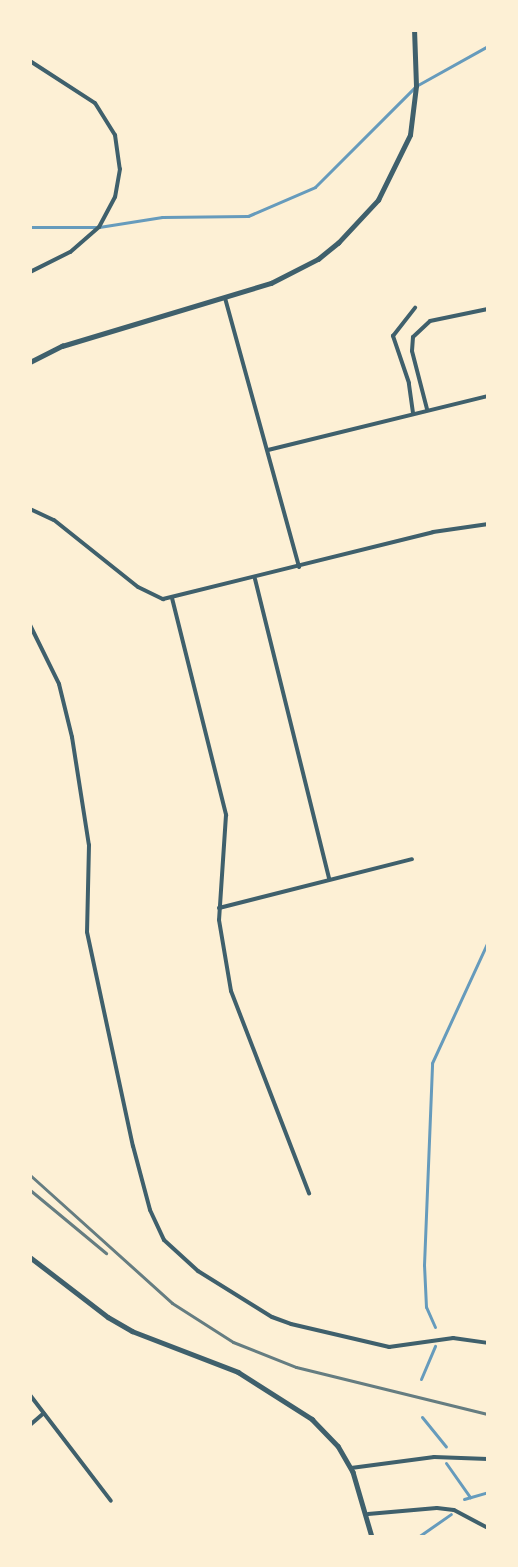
<!DOCTYPE html>
<html>
<head>
<meta charset="utf-8">
<style>
  body { margin:0 }
  #map { position:relative; width:518px; height:1567px; overflow:hidden; background:#fdf0d5; font-family:"Work Sans",sans-serif }
  div>[style] { position:absolute }
  .stream>* { height:3px; margin:-1.5px; padding:0 1.5px; transform-origin:1.5px; border-radius:1.5px; background:#669bbc }
  .minor>* { height:4px; margin:-2px; padding:0 2px; transform-origin:2px; border-radius:2px; background:#3f606c }
  .tertiary>* { height:4.5px; margin:-2.25px; padding:0 2.25px; transform-origin:2.25px; border-radius:2.25px; background:#3f606c }
  .rail>* { height:3px; margin:-1.5px; padding:0 1.5px; transform-origin:1.5px; border-radius:1.5px; background:#657d81 }
  span { translate:-50% -50%; white-space:nowrap; text-align:center; line-height:1.15; -webkit-text-stroke:5px #fdf0d5; paint-order:stroke }
  .frame { position:absolute; inset:0; border:32px solid #fdf0d5; pointer-events:none }
</style>
</head>
<body>
<div id="map">
  <div class="stream">
    <i style="left:30px;top:227px;width:69px"></i>
    <i style="left:99px;top:227px;width:64px;rotate:-9deg"></i>
    <i style="left:162px;top:217px;width:86px;rotate:-0.7deg"></i>
    <i style="left:248px;top:216px;width:73px;rotate:-23.4deg"></i>
    <i style="left:315px;top:187px;width:143px;rotate:-45deg"></i>
    <i style="left:416px;top:86px;width:82px;rotate:-29.1deg"></i>
    <i style="left:435px;top:1327px;width:22px;rotate:-114deg"></i>
    <i style="left:426px;top:1307px;width:42px;rotate:-92.7deg"></i>
    <i style="left:424px;top:1265px;width:202px;rotate:-87.7deg"></i>
    <i style="left:432px;top:1063px;width:134px;rotate:-65.3deg"></i>
    <i style="left:421px;top:1379px;width:36px;rotate:-67deg"></i>
    <i style="left:422px;top:1417px;width:38px;rotate:51deg"></i>
    <i style="left:446px;top:1463px;width:42px;rotate:54.8deg"></i>
    <i style="left:464px;top:1499px;width:25px;rotate:-16deg"></i>
    <i style="left:418px;top:1537px;width:40px;rotate:-34.9deg"></i>
  </div>
  <div class="minor">
    <i style="left:30px;top:61px;width:77px;rotate:32.9deg"></i>
    <i style="left:95px;top:103px;width:38px;rotate:58deg"></i>
    <i style="left:115px;top:135px;width:34px;rotate:82deg"></i>
    <i style="left:120px;top:169px;width:28px;rotate:100deg"></i>
    <i style="left:115px;top:197px;width:34px;rotate:118deg"></i>
    <i style="left:99px;top:227px;width:38px;rotate:139deg"></i>
    <i style="left:70px;top:252px;width:45px;rotate:153.4deg"></i>
    <i style="left:225px;top:298px;width:279px;rotate:74.6deg"></i>
    <i style="left:427px;top:409px;width:60px;rotate:-104.5deg"></i>
    <i style="left:412px;top:351px;width:14px;rotate:-86deg"></i>
    <i style="left:413px;top:337px;width:23px;rotate:-43deg"></i>
    <i style="left:430px;top:321px;width:59px;rotate:-11.7deg"></i>
    <i style="left:413px;top:413px;width:30px;rotate:-98deg"></i>
    <i style="left:409px;top:383px;width:50px;rotate:-108.8deg"></i>
    <i style="left:393px;top:336px;width:36px;rotate:-52deg"></i>
    <i style="left:268px;top:450px;width:227px;rotate:-13.8deg"></i>
    <i style="left:30px;top:509px;width:26px;rotate:25deg"></i>
    <i style="left:54px;top:520px;width:107px;rotate:38.6deg"></i>
    <i style="left:138px;top:587px;width:28px;rotate:26deg"></i>
    <i style="left:163px;top:599px;width:278px;rotate:-13.9deg"></i>
    <i style="left:433px;top:532px;width:56px;rotate:-8.3deg"></i>
    <i style="left:255px;top:579px;width:309px;rotate:76.1deg"></i>
    <i style="left:172px;top:598px;width:224px;rotate:76deg"></i>
    <i style="left:226px;top:815px;width:105px;rotate:93.8deg"></i>
    <i style="left:219px;top:920px;width:72px;rotate:80.4deg"></i>
    <i style="left:231px;top:991px;width:217px;rotate:68.9deg"></i>
    <i style="left:30px;top:625px;width:66px;rotate:63.8deg"></i>
    <i style="left:59px;top:684px;width:55px;rotate:76.2deg"></i>
    <i style="left:72px;top:737px;width:109px;rotate:81.1deg"></i>
    <i style="left:89px;top:845px;width:87px;rotate:91.3deg"></i>
    <i style="left:87px;top:932px;width:219px;rotate:77.9deg"></i>
    <i style="left:133px;top:1146px;width:66px;rotate:75.1deg"></i>
    <i style="left:150px;top:1210px;width:33px;rotate:65deg"></i>
    <i style="left:164px;top:1240px;width:46px;rotate:42.4deg"></i>
    <i style="left:198px;top:1271px;width:87px;rotate:31.9deg"></i>
    <i style="left:272px;top:1317px;width:20px;rotate:20deg"></i>
    <i style="left:291px;top:1324px;width:101px;rotate:13.2deg"></i>
    <i style="left:389px;top:1347px;width:65px;rotate:-8deg"></i>
    <i style="left:453px;top:1338px;width:35px;rotate:8deg"></i>
    <i style="left:219px;top:908px;width:199px;rotate:-14.2deg"></i>
    <i style="left:30px;top:1395px;width:133px;rotate:52.6deg"></i>
    <i style="left:30px;top:1425px;width:18px;rotate:-41deg"></i>
    <i style="left:351px;top:1468px;width:84px;rotate:-7.5deg"></i>
    <i style="left:434px;top:1457px;width:54px;rotate:2.1deg"></i>
    <i style="left:368px;top:1514px;width:69px;rotate:-5deg"></i>
    <i style="left:437px;top:1508px;width:17px;rotate:7deg"></i>
    <i style="left:454px;top:1510px;width:38px;rotate:28deg"></i>
  </div>
  <div class="tertiary">
    <i style="left:30px;top:362px;width:36px;rotate:-27deg"></i>
    <i style="left:62px;top:346px;width:218px;rotate:-16.8deg"></i>
    <i style="left:271px;top:283px;width:53px;rotate:-27.1deg"></i>
    <i style="left:318px;top:259px;width:26px;rotate:-39deg"></i>
    <i style="left:338px;top:243px;width:59px;rotate:-47.1deg"></i>
    <i style="left:378px;top:200px;width:72px;rotate:-63.8deg"></i>
    <i style="left:410px;top:135px;width:49px;rotate:-83deg"></i>
    <i style="left:416px;top:86px;width:56px;rotate:-92deg"></i>
    <i style="left:30px;top:1257px;width:98px;rotate:37.6deg"></i>
    <i style="left:108px;top:1317px;width:28px;rotate:30deg"></i>
    <i style="left:132px;top:1331px;width:114px;rotate:21.1deg"></i>
    <i style="left:238px;top:1372px;width:88px;rotate:32.4deg"></i>
    <i style="left:312px;top:1419px;width:37px;rotate:46deg"></i>
    <i style="left:338px;top:1446px;width:30px;rotate:60deg"></i>
    <i style="left:353px;top:1472px;width:68px;rotate:73.7deg"></i>
  </div>
  <div class="rail">
    <i style="left:30px;top:1175px;width:191px;rotate:42deg"></i>
    <i style="left:172px;top:1303px;width:72px;rotate:32.6deg"></i>
    <i style="left:233px;top:1342px;width:68px;rotate:21.6deg"></i>
    <i style="left:296px;top:1367px;width:198px;rotate:13.8deg"></i>
    <i style="left:30px;top:1190px;width:99px;rotate:39.7deg"></i>
  </div>
  <div class="frame"></div>
</div>
</body>
</html>
